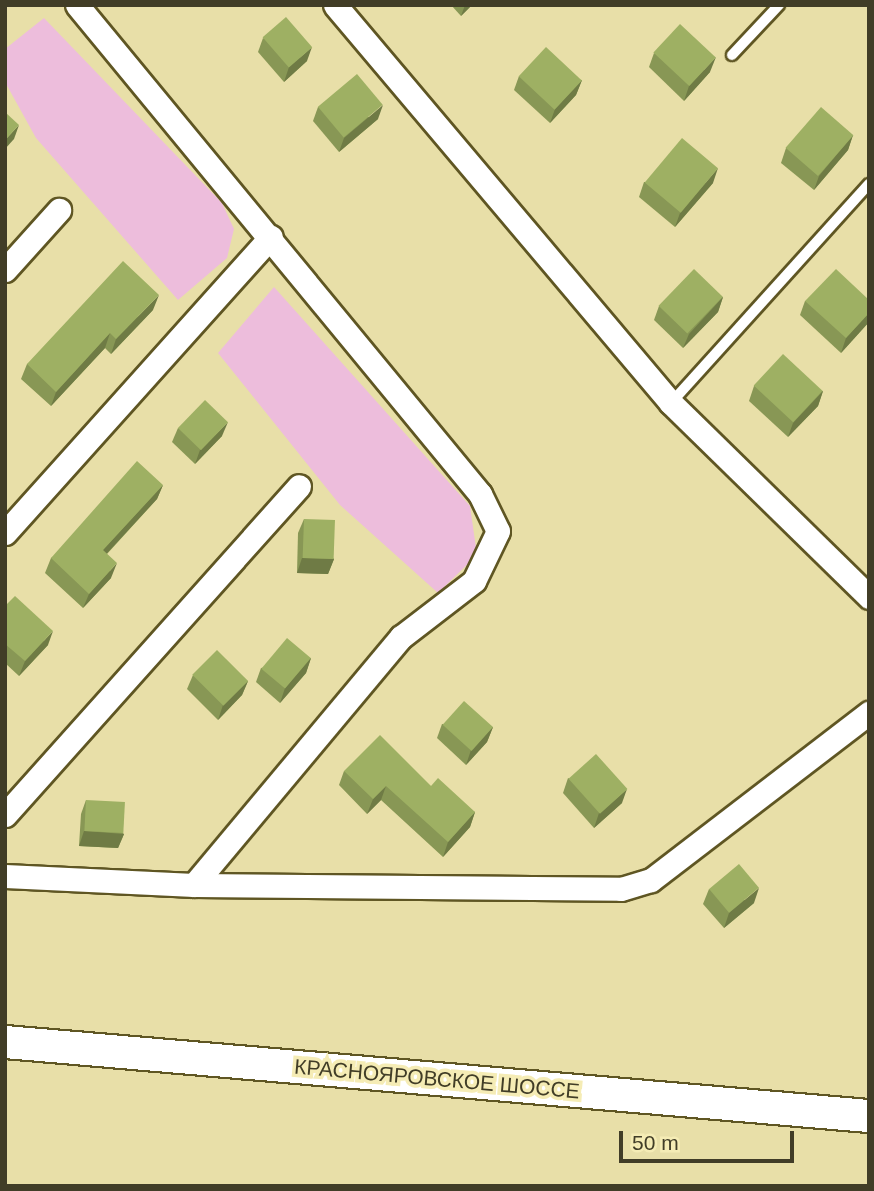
<!DOCTYPE html>
<html>
<head>
<meta charset="utf-8">
<style>
  body { margin:0 }
  #map { position:relative; width:874px; height:1191px; overflow:hidden; background:#e8dfa8; font-family:Arial,sans-serif }
  div>[style] { position:absolute }
  .green>* { inset:0; background:#edbddc }
  .roads { filter:drop-shadow(2px 0 #5f5623) drop-shadow(-2px 0 #5f5623) drop-shadow(0 2px #5f5623) drop-shadow(0 -2px #5f5623) }
  .lane>* { height:10px; margin:-5px; padding:0 5px; transform-origin:5px; border-radius:5px; background:#fff }
  .street>* { height:23px; margin:-11.5px; padding:0 11.5px; transform-origin:11.5px; border-radius:11.5px; background:#fff }
  .secondary>* { height:32px; margin:-16px; padding:0 16px; transform-origin:16px; border-radius:16px; background:#fff }
  .wall>* { inset:0; background:#889755 }
  .shaded-wall>* { inset:0; background:#6f7b45 }
  .building>* { inset:0; background:#9eb063; transform-origin:0 0 }
  span { translate:-50% -50%; white-space:nowrap; text-align:center; line-height:1.15; -webkit-text-stroke:7px #f5ecb5; paint-order:stroke }
  .street-label { font-size:21px; color:#413d27 }
  .frame { position:absolute; inset:0; border:7px solid #413d27; pointer-events:none }
  .scale { position:absolute; left:619px; top:1131px; width:175px; height:32px; box-sizing:border-box; border:4px solid #413d27; border-top:0; padding-left:9px; font-size:21px; line-height:24px; white-space:nowrap; color:#413d27; -webkit-text-stroke:5px #f5ecb5; paint-order:stroke }
</style>
</head>
<body>
<div id="map">
  <div class="green">
    <i style="clip-path:polygon(44px 18px,222px 203px,234px 229px,227px 258px,178px 300px,36px 138px,5px 82px,5px 49px)"></i>
    <i style="clip-path:polygon(274px 287px,470px 506px,477px 555px,438px 593px,340px 505px,218px 353px)"></i>
  </div>
  <div class="roads">
    <div class="lane">
      <i style="left:732px;top:55px;width:69px;rotate:-46.8deg"></i>
      <i style="left:671px;top:403px;width:295px;rotate:-47.9deg"></i>
    </div>
    <div class="street">
      <i style="left:77px;top:5px;width:634px;rotate:50.51deg"></i>
      <i style="left:480px;top:494px;width:41px;rotate:64.1deg"></i>
      <i style="left:498px;top:531px;width:55px;rotate:115.6deg"></i>
      <i style="left:474px;top:581px;width:92px;rotate:142.5deg"></i>
      <i style="left:401px;top:637px;width:323px;rotate:129.9deg"></i>
      <i style="left:335px;top:5px;width:521px;rotate:49.83deg"></i>
      <i style="left:671px;top:403px;width:277px;rotate:44.4deg"></i>
      <i style="left:5px;top:270px;width:81px;rotate:-48deg"></i>
      <i style="left:5px;top:533px;width:398px;rotate:-48.1deg"></i>
      <i style="left:5px;top:815px;width:441px;rotate:-48.2deg"></i>
      <i style="left:5px;top:876px;width:189px;rotate:2.7deg"></i>
      <i style="left:194px;top:885px;width:427px;rotate:0.5deg"></i>
      <i style="left:621px;top:889px;width:31px;rotate:-17deg"></i>
      <i style="left:651px;top:880px;width:275px;rotate:-37.5deg"></i>
    </div>
    <div class="secondary">
      <i style="left:5px;top:1042px;width:867px;rotate:4.9deg"></i>
    </div>
  </div>
  <div class="wall">
    <i style="clip-path:polygon(451px 5px,472px 5px,461px 16px)"></i>
    <i style="clip-path:polygon(263px 38px,307px 61px,284px 82px,258px 52px)"></i>
    <i style="clip-path:polygon(654px 53px,710px 72px,684px 101px,649px 67px)"></i>
    <i style="clip-path:polygon(519px 76px,582px 80px,576px 95px,550px 123px,514px 90px)"></i>
    <i style="clip-path:polygon(318px 107px,378px 119px,339px 152px,313px 121px)"></i>
    <i style="clip-path:polygon(853px 135px,848px 150px,814px 190px,781px 163px,786px 148px)"></i>
    <i style="clip-path:polygon(644px 182px,713px 183px,675px 227px,639px 197px)"></i>
    <i style="clip-path:polygon(723px 297px,718px 312px,683px 348px,654px 320px,659px 306px)"></i>
    <i style="clip-path:polygon(869px 300px,869px 322px,841px 353px,800px 315px,805px 301px)"></i>
    <i style="clip-path:polygon(153px 310px,111px 354px,105px 348px,51px 406px,21px 379px,27px 364px)"></i>
    <i style="clip-path:polygon(754px 386px,823px 391px,818px 406px,788px 437px,749px 401px)"></i>
    <i style="clip-path:polygon(178px 428px,222px 436px,195px 464px,172px 442px)"></i>
    <i style="clip-path:polygon(163px 485px,157px 499px,107px 554px,111px 578px,83px 608px,45px 573px,51px 558px)"></i>
    <i style="clip-path:polygon(304px 519px,334px 559px,328px 574px,297px 573px,298px 533px)"></i>
    <i style="clip-path:polygon(5px 606px,48px 645px,19px 676px,5px 663px)"></i>
    <i style="clip-path:polygon(311px 658px,306px 673px,280px 703px,256px 682px,261px 668px)"></i>
    <i style="clip-path:polygon(193px 675px,248px 681px,242px 695px,218px 720px,187px 689px)"></i>
    <i style="clip-path:polygon(442px 724px,493px 727px,487px 742px,466px 765px,437px 738px)"></i>
    <i style="clip-path:polygon(344px 771px,431px 786px,475px 812px,470px 827px,443px 857px,381px 800px,367px 814px,339px 785px)"></i>
    <i style="clip-path:polygon(568px 778px,622px 803px,594px 828px,563px 793px)"></i>
    <i style="clip-path:polygon(86px 800px,124px 834px,118px 848px,79px 846px,81px 814px)"></i>
    <i style="clip-path:polygon(709px 889px,754px 903px,724px 928px,703px 904px)"></i>
  </div>
  <div class="shaded-wall">
    <i style="clip-path:polygon(465px 5px,472px 5px,461px 16px)"></i>
    <i style="clip-path:polygon(312px 47px,307px 61px,284px 82px,289px 67px)"></i>
    <i style="clip-path:polygon(716px 57px,710px 72px,684px 101px,689px 86px)"></i>
    <i style="clip-path:polygon(582px 80px,576px 95px,550px 123px,555px 109px)"></i>
    <i style="clip-path:polygon(383px 105px,378px 119px,339px 152px,344px 138px)"></i>
    <i style="clip-path:polygon(19px 125px,14px 139px,5px 149px,5px 140px)"></i>
    <i style="clip-path:polygon(853px 135px,848px 150px,814px 190px,819px 176px)"></i>
    <i style="clip-path:polygon(718px 168px,713px 183px,675px 227px,680px 213px)"></i>
    <i style="clip-path:polygon(159px 295px,153px 310px,111px 354px,116px 339px)"></i>
    <i style="clip-path:polygon(723px 297px,718px 312px,683px 348px,689px 334px)"></i>
    <i style="clip-path:polygon(869px 313px,869px 322px,841px 353px,846px 338px)"></i>
    <i style="clip-path:polygon(110px 333px,105px 348px,51px 406px,56px 392px)"></i>
    <i style="clip-path:polygon(823px 391px,818px 406px,788px 437px,793px 423px)"></i>
    <i style="clip-path:polygon(228px 422px,222px 436px,195px 464px,200px 450px)"></i>
    <i style="clip-path:polygon(163px 485px,157px 499px,97px 564px,103px 550px)"></i>
    <i style="clip-path:polygon(302px 558px,334px 559px,328px 574px,297px 573px)"></i>
    <i style="clip-path:polygon(117px 563px,111px 578px,83px 608px,89px 594px)"></i>
    <i style="clip-path:polygon(53px 631px,48px 645px,19px 676px,25px 661px)"></i>
    <i style="clip-path:polygon(311px 658px,306px 673px,280px 703px,285px 688px)"></i>
    <i style="clip-path:polygon(248px 681px,242px 695px,218px 720px,223px 705px)"></i>
    <i style="clip-path:polygon(493px 727px,487px 742px,466px 765px,471px 750px)"></i>
    <i style="clip-path:polygon(386px 786px,381px 800px,367px 814px,373px 799px)"></i>
    <i style="clip-path:polygon(627px 789px,622px 803px,594px 828px,599px 813px)"></i>
    <i style="clip-path:polygon(475px 812px,470px 827px,443px 857px,448px 842px)"></i>
    <i style="clip-path:polygon(84px 831px,124px 834px,118px 848px,79px 846px)"></i>
    <i style="clip-path:polygon(759px 888px,754px 903px,724px 928px,729px 913px)"></i>
  </div>
  <div class="building">
    <i style="left:286px;top:17px;width:40px;height:31px;rotate:49deg"></i>
    <i style="left:680px;top:24px;width:49px;height:39px;rotate:43deg"></i>
    <i style="left:546px;top:47px;width:49px;height:40px;rotate:43deg"></i>
    <i style="left:357px;top:74px;width:40px;height:51px;rotate:50deg"></i>
    <i style="left:821px;top:107px;width:43px;height:54px;rotate:41deg"></i>
    <i style="clip-path:polygon(5px 112px,19px 125px,5px 140px)"></i>
    <i style="left:682px;top:138px;width:47px;height:58px;rotate:40deg"></i>
    <i style="clip-path:polygon(123px 261px,159px 295px,116px 339px,110px 333px,56px 392px,27px 364px)"></i>
    <i style="left:694px;top:269px;width:40px;height:51px;rotate:44deg"></i>
    <i style="clip-path:polygon(836px 269px,869px 300px,869px 313px,846px 338px,805px 301px)"></i>
    <i style="left:783px;top:354px;width:54px;height:43px;rotate:43deg"></i>
    <i style="left:205px;top:400px;width:32px;height:39px;rotate:44deg"></i>
    <i style="clip-path:polygon(137px 461px,163px 485px,103px 550px,117px 563px,89px 594px,51px 558px)"></i>
    <i style="left:304px;top:519px;width:31px;height:39px;rotate:2deg"></i>
    <i style="clip-path:polygon(15px 596px,53px 631px,25px 661px,5px 644px,5px 606px)"></i>
    <i style="left:287px;top:638px;width:31px;height:40px;rotate:40deg"></i>
    <i style="left:217px;top:650px;width:44px;height:35px;rotate:45deg"></i>
    <i style="left:464px;top:701px;width:39px;height:32px;rotate:42deg"></i>
    <i style="clip-path:polygon(380px 735px,431px 786px,438px 778px,475px 812px,448px 842px,386px 786px,373px 799px,344px 771px)"></i>
    <i style="left:596px;top:754px;width:47px;height:37px;rotate:48deg"></i>
    <i style="left:86px;top:800px;width:39px;height:31px;rotate:3deg"></i>
    <i style="left:739px;top:864px;width:31px;height:39px;rotate:50deg"></i>
  </div>
  <div class="street-label">
    <span style="left:437px;top:1079px;rotate:5deg">КРАСНОЯРОВСКОЕ ШОССЕ</span>
  </div>
  <div class="frame"></div>
  <div class="scale">50 m</div>
</div>
</body>
</html>
